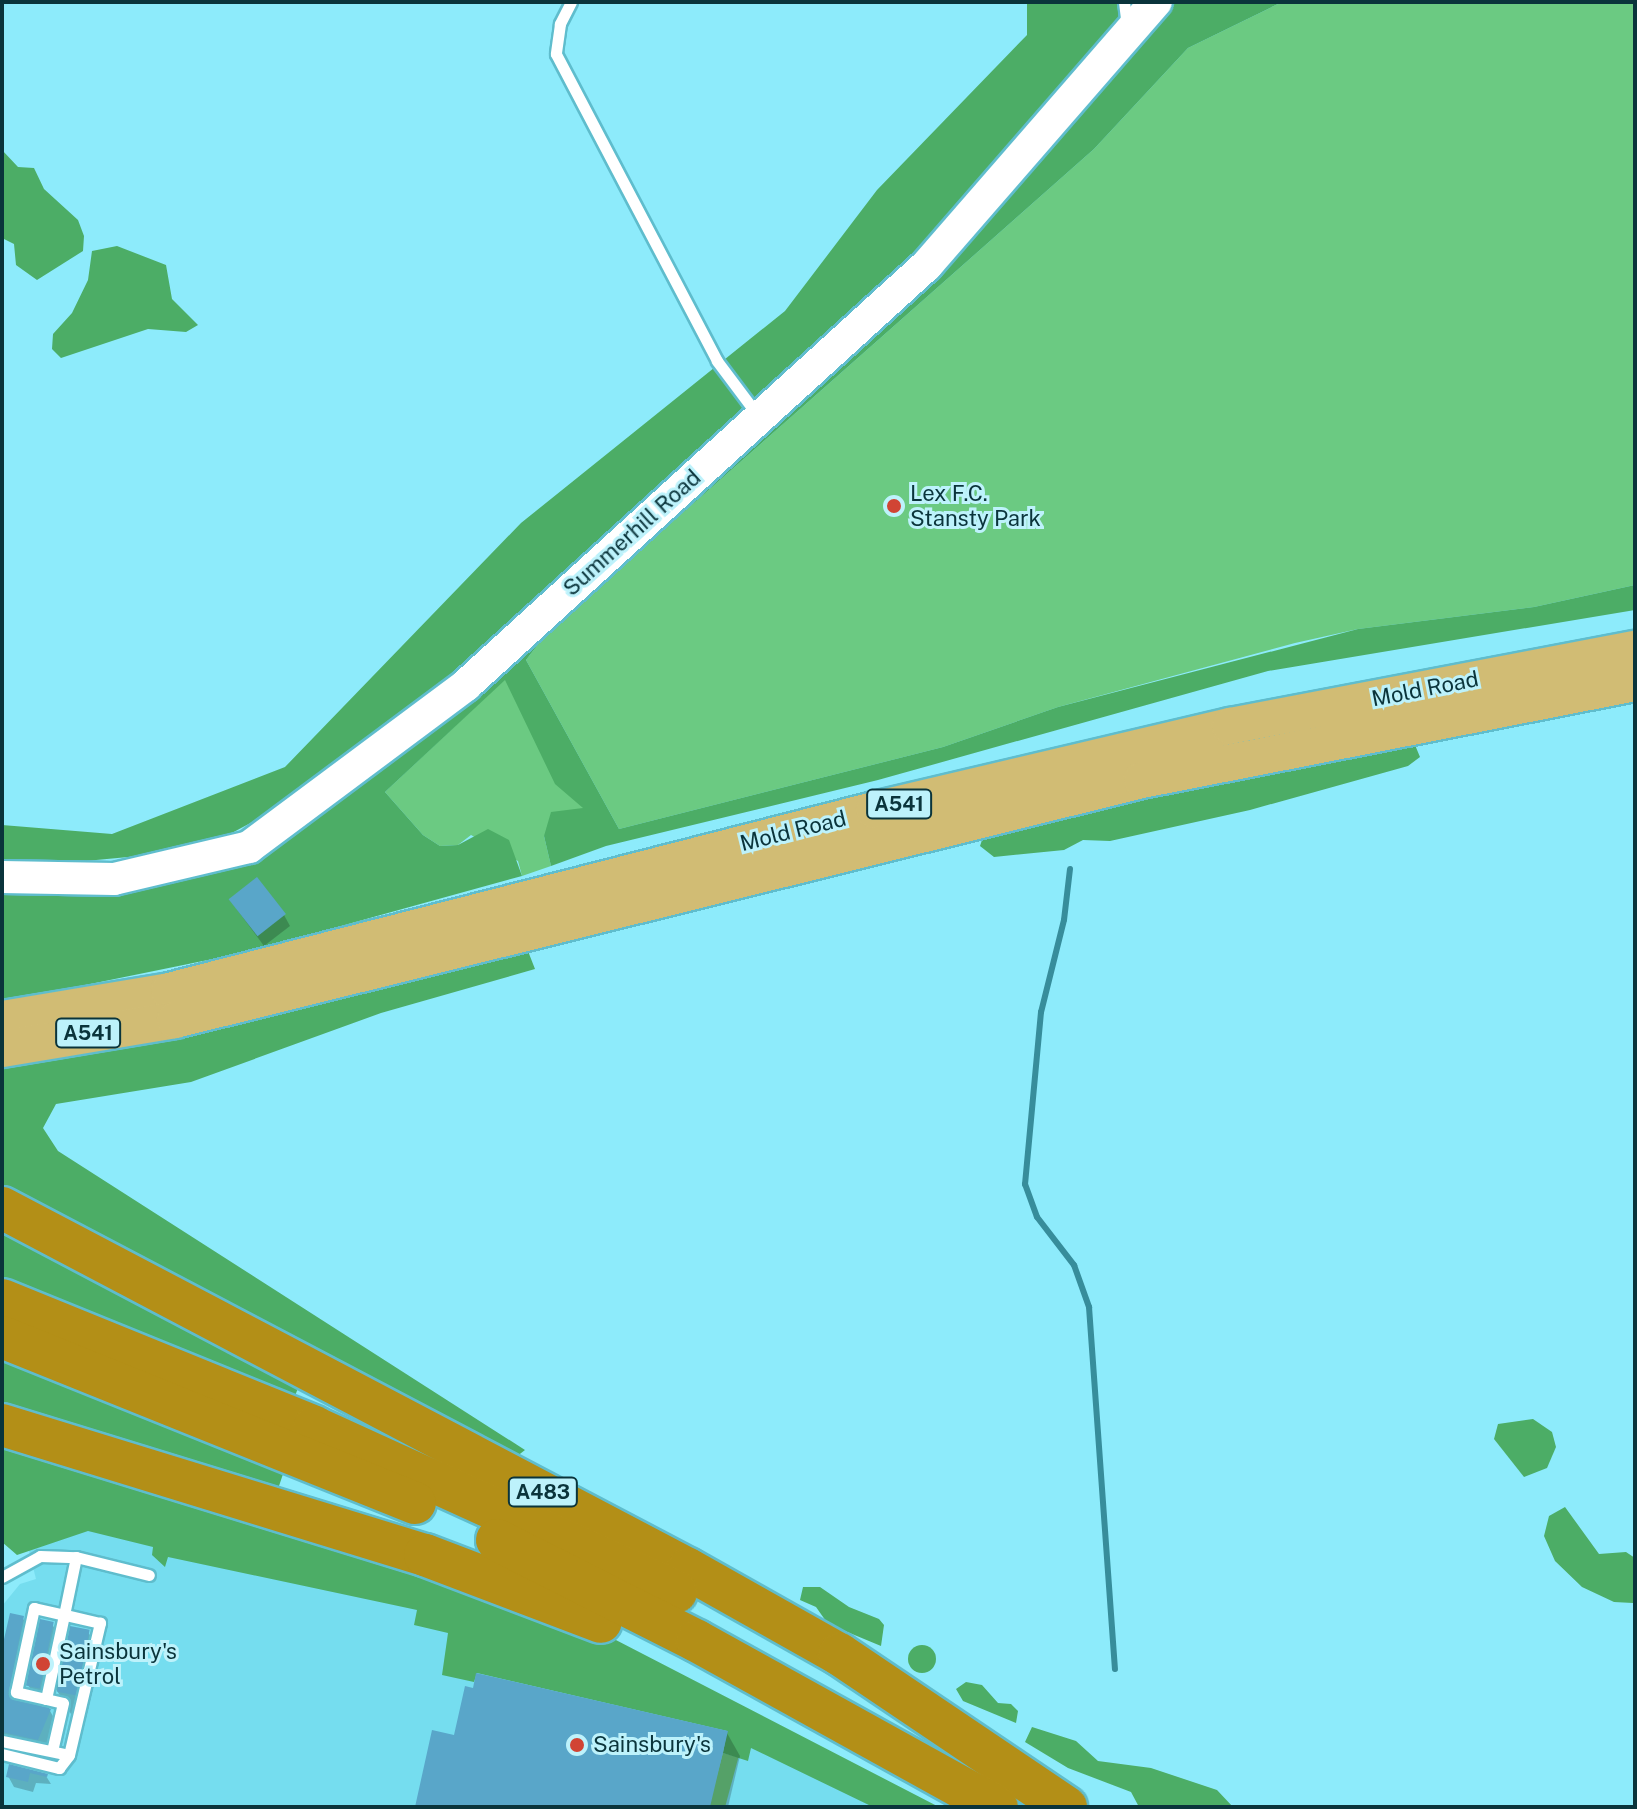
<!DOCTYPE html>
<html>
<head>
<meta charset="utf-8">
<style>
  body { margin:0 }
  #map { position:relative; width:1637px; height:1809px; overflow:hidden; background:#8debfb; font-family:"Public Sans",sans-serif }
  div>[style] { position:absolute }
  .built>* { inset:0; background:#75ddef }
  .green>* { inset:0; background:#6bca82; transform-origin:0 0 }
  .forest>* { inset:0; background:#4cad66 }
  .round { border-radius:50% }
  .shadow>* { inset:0; background:#0003 }
  .stream>* { height:6px; margin:-3px; padding:0 3px; transform-origin:3px; border-radius:3px; background:#378d9b }
  .building>* { inset:0; background:#59a6c9; transform-origin:0 0 }
  .roads { filter:drop-shadow(2px 0 #5fbdcd) drop-shadow(-2px 0 #5fbdcd) drop-shadow(0 2px #5fbdcd) drop-shadow(0 -2px #5fbdcd) }
  .lane>* { height:11px; margin:-5.5px; padding:0 5.5px; transform-origin:5.5px; border-radius:5.5px; background:#fff }
  .secondary>* { height:32px; margin:-16px; padding:0 16px; transform-origin:16px; border-radius:16px; background:#fff }
  .primary>* { height:36px; margin:-18px; padding:0 18px; transform-origin:18px; border-radius:18px; background:#d1bc74 }
  .highway>* { height:42px; margin:-21px; padding:0 21px; transform-origin:21px; border-radius:21px; background:#b38f17 }
  .dots>* { width:22px; height:22px; translate:-50% -50%; box-sizing:border-box; border:4px solid #bdf2fb; border-radius:50% }
  span { translate:-50% -50%; white-space:nowrap; text-align:center; line-height:1.15; -webkit-text-stroke:6px #bdf2fb; paint-order:stroke }
  .shield-label span { padding:2px 6px; background:#bdf2fb; border:2px solid; border-radius:6px; -webkit-text-stroke-width:0 }
  .shield-label { font-size:20px; color:#0a343b; font-weight:700 }
  .poi-label { font-size:22px; color:#0a343b }
  .left { translate:0 -50%; text-align:left }
  .street-label { font-size:22px; color:#0a343b }
  .frame { position:absolute; inset:0; border:4px solid #0a343b; pointer-events:none }
</style>
</head>
<body>
<div id="map">
  <div class="built">
    <i style="clip-path:polygon(36px 1476px,550px 1628px,903px 1807px,2px 1807px,2px 1606px,20px 1584px,36px 1579px,26px 1539px)"></i>
  </div>
  <div class="green">
    <i style="clip-path:polygon(1282px 2px,1635px 2px,1635px 585px,1534px 607px,1358px 629px,1295px 643px,1058px 707px,943px 747px,619px 829px,526px 660px,546px 634px,1094px 149px,1188px 48px)"></i>
    <i style="clip-path:polygon(505px 679px,584px 808px,544px 836px,551px 866px,522px 876px,518px 861px,471px 835px,458px 845px,440px 846px,423px 835px,385px 792px)"></i>
    <i style="left:723px;top:1753px;width:16px;height:56px;rotate:15deg"></i>
  </div>
  <div class="forest">
    <i style="clip-path:polygon(1027px 2px,1282px 2px,1188px 48px,1094px 149px,546px 634px,526px 660px,619px 829px,943px 747px,1058px 707px,1358px 629px,1534px 607px,1635px 585px,1635px 610px,1268px 671px,878px 780px,606px 846px,551px 866px,544px 836px,551px 812px,583px 808px,555px 784px,505px 680px,385px 792px,423px 835px,440px 846px,458px 845px,488px 829px,509px 840px,522px 876px,247px 952px,2px 1002px,2px 887px,189px 873px,295px 799px,230px 834px,139px 856px,64px 863px,2px 861px,2px 825px,112px 834px,285px 767px,521px 523px,785px 311px,877px 190px,1027px 35px)"></i>
    <i style="clip-path:polygon(2px 150px,18px 167px,34px 168px,44px 189px,78px 220px,84px 236px,83px 251px,37px 280px,16px 265px,14px 244px,2px 238px)"></i>
    <i style="clip-path:polygon(117px 246px,166px 265px,172px 299px,198px 325px,186px 332px,148px 329px,61px 358px,52px 349px,53px 334px,72px 313px,88px 280px,92px 251px)"></i>
    <i style="clip-path:polygon(1415px 745px,1420px 757px,1408px 766px,1250px 810px,1110px 841px,1083px 840px,1064px 850px,994px 857px,980px 846px,983px 837px,1089px 811px)"></i>
    <i style="clip-path:polygon(526px 946px,535px 969px,381px 1013px,191px 1082px,56px 1104px,43px 1128px,58px 1151px,525px 1450px,516px 1457px,2px 1191px,2px 1065px,373px 986px,374px 990px)"></i>
    <i style="clip-path:polygon(2px 1228px,301px 1380px,292px 1404px,2px 1283px)"></i>
    <i style="clip-path:polygon(2px 1361px,283px 1474px,275px 1498px,2px 1412px)"></i>
    <i style="clip-path:polygon(1533px 1419px,1552px 1432px,1556px 1447px,1547px 1468px,1524px 1477px,1494px 1439px,1498px 1424px)"></i>
    <i style="clip-path:polygon(2px 1437px,552px 1607px,939px 1807px,873px 1807px,751px 1748px,748px 1761px,723px 1753px,727px 1731px,477px 1673px,474px 1682px,442px 1675px,448px 1633px,414px 1625px,417px 1610px,168px 1557px,165px 1567px,152px 1555px,153px 1547px,88px 1531px,17px 1555px,2px 1542px)"></i>
    <i style="clip-path:polygon(1565px 1507px,1599px 1554px,1626px 1552px,1635px 1558px,1633px 1603px,1614px 1602px,1582px 1587px,1555px 1561px,1544px 1536px,1549px 1516px)"></i>
    <i style="clip-path:polygon(803px 1587px,820px 1587px,849px 1607px,879px 1619px,884px 1625px,881px 1646px,828px 1624px,816px 1607px,800px 1600px)"></i>
    <i class="round" style="left:908px;top:1645px;width:28px;height:28px"></i>
    <i style="clip-path:polygon(966px 1682px,982px 1685px,998px 1703px,1011px 1704px,1018px 1711px,1016px 1723px,963px 1701px,956px 1689px)"></i>
    <i style="clip-path:polygon(1032px 1727px,1076px 1741px,1098px 1761px,1151px 1768px,1217px 1790px,1233px 1807px,1139px 1807px,1131px 1792px,1068px 1768px,1025px 1742px)"></i>
  </div>
  <div class="shadow">
    <i style="clip-path:polygon(230px 900px,284px 915px,290px 926px,264px 946px)"></i>
    <i style="clip-path:polygon(22px 1617px,34px 1637px,20px 1704px,42px 1709px,28px 1685px,52px 1624px,67px 1650px,88px 1632px,101px 1654px,86px 1718px,71px 1714px,56px 1689px,49px 1709px,61px 1731px,49px 1759px,2px 1747px,2px 1669px)"></i>
    <i style="clip-path:polygon(727px 1733px,740px 1756px,728px 1807px,417px 1807px,456px 1738px)"></i>
    <i style="clip-path:polygon(10px 1767px,46px 1776px,51px 1784px,36px 1783px,33px 1792px,14px 1787px,8px 1776px)"></i>
  </div>
  <div class="stream">
    <i style="left:1070px;top:869px;width:51px;rotate:96.7deg"></i>
    <i style="left:1064px;top:920px;width:95px;rotate:104deg"></i>
    <i style="left:1041px;top:1012px;width:173px;rotate:95.3deg"></i>
    <i style="left:1025px;top:1184px;width:35px;rotate:70deg"></i>
    <i style="left:1037px;top:1217px;width:61px;rotate:52.4deg"></i>
    <i style="left:1074px;top:1265px;width:45px;rotate:70.3deg"></i>
    <i style="left:1089px;top:1307px;width:363px;rotate:85.9deg"></i>
  </div>
  <div class="building">
    <i style="left:257px;top:877px;width:47px;height:36px;rotate:52deg"></i>
    <i style="clip-path:polygon(10px 1613px,24px 1616px,8px 1695px,51px 1709px,38px 1740px,2px 1732px,2px 1648px)"></i>
    <i style="left:40px;top:1619px;width:14px;height:68px;rotate:12deg"></i>
    <i style="left:70px;top:1626px;width:20px;height:67px;rotate:11deg"></i>
    <i style="clip-path:polygon(476px 1673px,728px 1731px,710px 1807px,415px 1807px,432px 1730px,454px 1735px,465px 1686px,473px 1688px)"></i>
    <i style="clip-path:polygon(9px 1764px,48px 1774px,47px 1777px,30px 1773px,28px 1782px,6px 1777px)"></i>
  </div>
  <div class="roads">
    <div class="lane">
      <i style="left:571px;top:2px;width:25px;rotate:117deg"></i>
      <i style="left:560px;top:24px;width:30px;rotate:98deg"></i>
      <i style="left:556px;top:54px;width:347px;rotate:62.3deg"></i>
      <i style="left:717px;top:361px;width:70px;rotate:53.1deg"></i>
      <i style="left:1124px;top:2px;width:23px;rotate:83deg"></i>
      <i style="left:2px;top:1577px;width:43px;rotate:-28.9deg"></i>
      <i style="left:40px;top:1556px;width:36px;rotate:2deg"></i>
      <i style="left:76px;top:1557px;width:75px;rotate:13.9deg"></i>
      <i style="left:46px;top:1699px;width:31px;rotate:-167deg"></i>
      <i style="left:16px;top:1692px;width:86px;rotate:-77.9deg"></i>
      <i style="left:34px;top:1608px;width:31px;rotate:13deg"></i>
      <i style="left:64px;top:1615px;width:86px;rotate:102.1deg"></i>
      <i style="left:46px;top:1699px;width:17px;rotate:13deg"></i>
      <i style="left:63px;top:1703px;width:49px;rotate:102.9deg"></i>
      <i style="left:2px;top:1741px;width:68px;rotate:11.8deg"></i>
      <i style="left:69px;top:1755px;width:136px;rotate:-76.8deg"></i>
      <i style="left:100px;top:1623px;width:37px;rotate:-167deg"></i>
      <i style="left:64px;top:1615px;width:59px;rotate:-78.3deg"></i>
      <i style="left:2px;top:1754px;width:59px;rotate:13.8deg"></i>
      <i style="left:59px;top:1768px;width:16px;rotate:-52deg"></i>
    </div>
    <div class="secondary">
      <i style="left:2px;top:877px;width:112px;rotate:1deg"></i>
      <i style="left:114px;top:879px;width:139px;rotate:-13.3deg"></i>
      <i style="left:249px;top:847px;width:271px;rotate:-36.7deg"></i>
      <i style="left:466px;top:685px;width:624px;rotate:-42.34deg"></i>
      <i style="left:927px;top:265px;width:349px;rotate:-49deg"></i>
    </div>
    <div class="primary">
      <i style="left:2px;top:1019px;width:169px;rotate:-9.5deg"></i>
      <i style="left:169px;top:991px;width:728px;rotate:-14.4deg"></i>
      <i style="left:874px;top:810px;width:366px;rotate:-13.3deg"></i>
      <i style="left:1230px;top:726px;width:412px;rotate:-10.8deg"></i>
      <i style="left:2px;top:1049px;width:175px;rotate:-9.5deg"></i>
      <i style="left:175px;top:1020px;width:996px;rotate:-13.94deg"></i>
      <i style="left:1142px;top:780px;width:502px;rotate:-11.13deg"></i>
    </div>
    <div class="highway">
      <i style="left:2px;top:1208px;width:775px;rotate:27.76deg"></i>
      <i style="left:688px;top:1569px;width:173px;rotate:29.4deg"></i>
      <i style="left:839px;top:1654px;width:274px;rotate:34deg"></i>
      <i style="left:2px;top:1300px;width:337px;rotate:22.1deg"></i>
      <i style="left:314px;top:1427px;width:398px;rotate:24.5deg"></i>
      <i style="left:2px;top:1337px;width:445px;rotate:21.9deg"></i>
      <i style="left:2px;top:1425px;width:443px;rotate:17.1deg"></i>
      <i style="left:425px;top:1555px;width:188px;rotate:20.8deg"></i>
      <i style="left:497px;top:1540px;width:224px;rotate:26.8deg"></i>
      <i style="left:697px;top:1641px;width:343px;rotate:29deg"></i>
    </div>
  </div>
  <div class="dots">
    <i style="left:894px;top:506px;background:#d14434"></i>
    <i style="left:43px;top:1664px;background:#d14434"></i>
    <i style="left:577px;top:1745px;background:#d14434"></i>
  </div>
  <div class="shield-label">
    <span style="left:899px;top:804px">A541</span>
    <span style="left:88px;top:1033px">A541</span>
    <span style="left:543px;top:1492px">A483</span>
  </div>
  <div class="poi-label">
    <span class="left" style="left:910px;top:506px">Lex F.C.<br>Stansty Park</span>
    <span class="left" style="left:59px;top:1664px">Sainsbury's<br>Petrol</span>
    <span class="left" style="left:593px;top:1745px">Sainsbury's</span>
  </div>
  <div class="street-label">
    <span style="left:632px;top:533px;rotate:-42deg">Summerhill Road</span>
    <span style="left:1425px;top:689px;rotate:-11deg">Mold Road</span>
    <span style="left:793px;top:831px;rotate:-14deg">Mold Road</span>
  </div>
  <div class="frame"></div>
</div>
</body>
</html>
